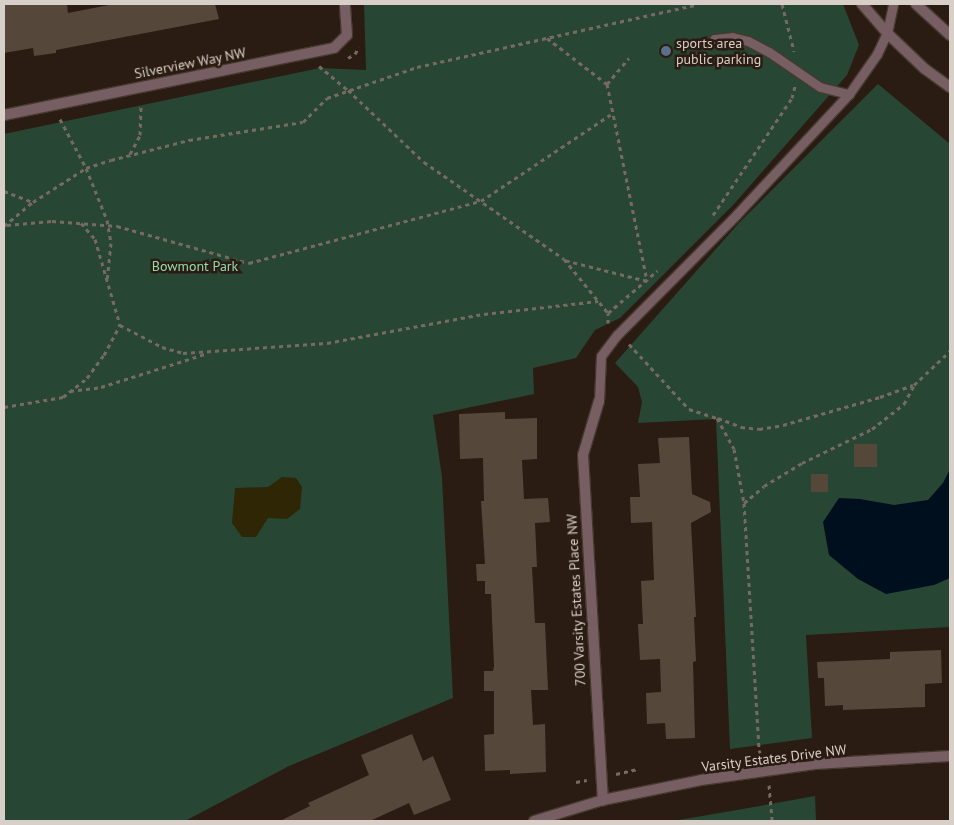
<!DOCTYPE html>
<html>
<head>
<meta charset="utf-8">
<style>
  body { margin:0 }
  #map { position:relative; width:954px; height:825px; overflow:hidden; background:#2a1c12; font-family:"PT Sans",sans-serif }
  div>[style] { position:absolute }
  .green>* { inset:0; background:#284634 }
  .sand>* { inset:0; background:#2e2605 }
  .water>* { inset:0; background:#000f1d }
  .building>* { inset:0; background:#55483a; transform-origin:0 0 }
  .path>* { height:3px; margin-top:-1.5px; transform-origin:0; background:repeating-linear-gradient(90deg,#766a61 0 4px,transparent 0 8px) }
  .roads { filter:drop-shadow(1px 0 #46392f) drop-shadow(-1px 0 #46392f) drop-shadow(0 1px #46392f) drop-shadow(0 -1px #46392f) }
  .service>* { height:9px; margin:-4.5px; padding:0 4.5px; transform-origin:4.5px; border-radius:4.5px; background:#765e62 }
  .minor>* { height:10px; margin:-5px; padding:0 5px; transform-origin:5px; border-radius:5px; background:#765e62 }
  .tertiary>* { height:10px; margin:-5px; padding:0 5px; transform-origin:5px; border-radius:5px; background:#765e62 }
  .dots>* { width:14px; height:14px; translate:-50% -50%; box-sizing:border-box; border:2px solid #2a1c12; border-radius:50% }
  span { translate:-50% -50%; white-space:nowrap; text-align:center; line-height:1.15; -webkit-text-stroke:5px #2a1c12; paint-order:stroke }
  .poi-label { font-size:14px; color:#d9cfc9 }
  .left { translate:0 -50%; text-align:left }
  .street-label { font-size:14px; color:#d9cfc9 }
  .park-label { font-size:14px; color:#92ddae }
  .frame { position:absolute; inset:0; border:5px solid #d9cfc9; pointer-events:none }
</style>
</head>
<body>
<div id="map">
  <div class="green">
    <i style="clip-path:polygon(364px 4px,843px 4px,859px 45px,847px 75px,734px 204px,620px 318px,595px 330px,576px 358px,533px 368px,534px 394px,433px 415px,442px 477px,453px 698px,289px 766px,185px 821px,4px 821px,4px 134px,320px 68px,366px 70px)"></i>
    <i style="clip-path:polygon(878px 84px,950px 144px,950px 627px,806px 635px,812px 738px,730px 749px,716px 419px,638px 423px,642px 402px,638px 387px,615px 363px,738px 224px)"></i>
    <i style="clip-path:polygon(815px 796px,816px 821px,673px 821px,737px 810px)"></i>
  </div>
  <div class="sand">
    <i style="clip-path:polygon(282px 477px,296px 478px,302px 487px,300px 509px,287px 519px,268px 518px,256px 537px,242px 537px,232px 523px,235px 488px,268px 487px)"></i>
  </div>
  <div class="water">
    <i style="clip-path:polygon(950px 469px,950px 578px,934px 585px,886px 594px,858px 579px,829px 555px,823px 522px,839px 498px,860px 499px,894px 505px,928px 500px,943px 483px)"></i>
  </div>
  <div class="building">
    <i style="clip-path:polygon(4px 4px,67px 4px,68px 13px,114px 4px,215px 4px,219px 19px,56px 50px,56px 53px,34px 56px,33px 48px,4px 53px)"></i>
    <i style="clip-path:polygon(505px 412px,505px 419px,537px 418px,537px 459px,522px 460px,524px 499px,548px 498px,550px 522px,535px 523px,537px 567px,532px 567px,535px 623px,545px 623px,548px 690px,531px 690px,533px 725px,545px 724px,546px 772px,510px 774px,510px 770px,485px 771px,484px 735px,494px 734px,494px 691px,484px 691px,484px 671px,493px 671px,494px 666px,491px 594px,485px 594px,485px 581px,477px 581px,476px 564px,485px 564px,481px 501px,484px 501px,483px 458px,460px 459px,459px 414px)"></i>
    <i style="clip-path:polygon(689px 437px,692px 494px,710px 502px,711px 512px,691px 523px,696px 617px,694px 617px,696px 661px,693px 662px,695px 738px,666px 739px,665px 723px,647px 724px,646px 693px,661px 692px,660px 659px,640px 660px,638px 624px,643px 624px,641px 581px,654px 580px,652px 522px,631px 523px,630px 497px,640px 497px,638px 464px,660px 463px,658px 438px)"></i>
    <i style="left:854px;top:444px;width:23px;height:23px"></i>
    <i style="left:828px;top:474px;width:18px;height:17px;rotate:90deg"></i>
    <i style="clip-path:polygon(941px 650px,942px 683px,925px 684px,925px 707px,843px 710px,843px 705px,825px 706px,824px 678px,818px 678px,817px 662px,890px 659px,890px 652px)"></i>
    <i style="clip-path:polygon(412px 734px,423px 761px,433px 756px,451px 800px,414px 815px,409px 803px,370px 821px,280px 821px,310px 806px,308px 803px,369px 775px,361px 755px)"></i>
  </div>
  <div class="path">
    <i style="left:782px;top:4px;width:49px;rotate:75.7deg"></i>
    <i style="left:547px;top:38px;width:76px;rotate:37.5deg"></i>
    <i style="left:607px;top:84px;width:201px;rotate:78.5deg"></i>
    <i style="left:647px;top:281px;width:86px;rotate:-165.8deg"></i>
    <i style="left:348px;top:58px;width:8px;rotate:-30deg"></i>
    <i style="left:355px;top:54px;width:8px;rotate:-60deg"></i>
    <i style="left:319px;top:66px;width:38px;rotate:40deg"></i>
    <i style="left:348px;top:90px;width:105px;rotate:43.5deg"></i>
    <i style="left:424px;top:162px;width:170px;rotate:34.7deg"></i>
    <i style="left:564px;top:259px;width:70px;rotate:50.8deg"></i>
    <i style="left:607px;top:84px;width:34px;rotate:-50deg"></i>
    <i style="left:60px;top:119px;width:55px;rotate:62deg"></i>
    <i style="left:86px;top:168px;width:56px;rotate:68deg"></i>
    <i style="left:107px;top:220px;width:23px;rotate:80deg"></i>
    <i style="left:111px;top:243px;width:36px;rotate:96deg"></i>
    <i style="left:130px;top:154px;width:21px;rotate:-62deg"></i>
    <i style="left:140px;top:135px;width:31px;rotate:-88deg"></i>
    <i style="left:4px;top:191px;width:31px;rotate:21deg"></i>
    <i style="left:713px;top:215px;width:141px;rotate:-56deg"></i>
    <i style="left:792px;top:98px;width:12px;rotate:-76deg"></i>
    <i style="left:81px;top:223px;width:21px;rotate:49deg"></i>
    <i style="left:95px;top:239px;width:90px;rotate:73.8deg"></i>
    <i style="left:120px;top:325px;width:47px;rotate:27.6deg"></i>
    <i style="left:162px;top:347px;width:22px;rotate:16deg"></i>
    <i style="left:183px;top:353px;width:144px;rotate:-4deg"></i>
    <i style="left:327px;top:343px;width:160px;rotate:-10.5deg"></i>
    <i style="left:484px;top:314px;width:115px;rotate:-6.5deg"></i>
    <i style="left:7px;top:225px;width:45px;rotate:-5.1deg"></i>
    <i style="left:52px;top:221px;width:65px;rotate:4.4deg"></i>
    <i style="left:117px;top:226px;width:137px;rotate:15.7deg"></i>
    <i style="left:249px;top:263px;width:240px;rotate:-15deg"></i>
    <i style="left:481px;top:201px;width:159px;rotate:-33.7deg"></i>
    <i style="left:4px;top:226px;width:38px;rotate:-40deg"></i>
    <i style="left:33px;top:202px;width:63px;rotate:-32.7deg"></i>
    <i style="left:86px;top:168px;width:26px;rotate:-18deg"></i>
    <i style="left:111px;top:160px;width:81px;rotate:-14.4deg"></i>
    <i style="left:189px;top:140px;width:115px;rotate:-9deg"></i>
    <i style="left:303px;top:122px;width:34px;rotate:-45deg"></i>
    <i style="left:327px;top:98px;width:95px;rotate:-19deg"></i>
    <i style="left:417px;top:67px;width:288px;rotate:-12.6deg"></i>
    <i style="left:608px;top:323px;width:10px;rotate:-90deg"></i>
    <i style="left:608px;top:313px;width:65px;rotate:-40.6deg"></i>
    <i style="left:629px;top:344px;width:88px;rotate:47.3deg"></i>
    <i style="left:689px;top:409px;width:29px;rotate:18deg"></i>
    <i style="left:717px;top:418px;width:35px;rotate:61deg"></i>
    <i style="left:734px;top:449px;width:55px;rotate:79.5deg"></i>
    <i style="left:744px;top:503px;width:247px;rotate:86.5deg"></i>
    <i style="left:759px;top:750px;width:8px;rotate:67deg"></i>
    <i style="left:70px;top:391px;width:31px;rotate:-7deg"></i>
    <i style="left:101px;top:387px;width:112px;rotate:-17.6deg"></i>
    <i style="left:4px;top:407px;width:60px;rotate:-9.6deg"></i>
    <i style="left:63px;top:397px;width:31px;rotate:-38deg"></i>
    <i style="left:87px;top:378px;width:29px;rotate:-54deg"></i>
    <i style="left:104px;top:355px;width:34px;rotate:-62deg"></i>
    <i style="left:718px;top:418px;width:25px;rotate:21deg"></i>
    <i style="left:741px;top:427px;width:18px;rotate:6deg"></i>
    <i style="left:759px;top:429px;width:24px;rotate:-9deg"></i>
    <i style="left:783px;top:425px;width:101px;rotate:-16.1deg"></i>
    <i style="left:880px;top:397px;width:35px;rotate:-20deg"></i>
    <i style="left:744px;top:503px;width:26px;rotate:-40deg"></i>
    <i style="left:764px;top:486px;width:44px;rotate:-31.2deg"></i>
    <i style="left:802px;top:463px;width:78px;rotate:-25.9deg"></i>
    <i style="left:872px;top:429px;width:41px;rotate:-38deg"></i>
    <i style="left:904px;top:404px;width:21px;rotate:-62deg"></i>
    <i style="left:914px;top:385px;width:50px;rotate:-43.4deg"></i>
    <i style="left:616px;top:774px;width:22px;rotate:-13deg"></i>
    <i style="left:576px;top:782px;width:11px;rotate:-10deg"></i>
    <i style="left:769px;top:785px;width:36px;rotate:85deg"></i>
  </div>
  <div class="roads">
    <div class="service">
      <i style="left:714px;top:39px;width:18px;rotate:-6deg"></i>
      <i style="left:732px;top:37px;width:16px;rotate:14deg"></i>
      <i style="left:748px;top:41px;width:24px;rotate:28deg"></i>
      <i style="left:769px;top:52px;width:62px;rotate:34.5deg"></i>
      <i style="left:820px;top:87px;width:30px;rotate:14deg"></i>
      <i style="left:599px;top:401px;width:45px;rotate:-87.5deg"></i>
      <i style="left:601px;top:356px;width:26px;rotate:-53deg"></i>
      <i style="left:617px;top:335px;width:169px;rotate:-45.2deg"></i>
      <i style="left:736px;top:215px;width:166px;rotate:-47deg"></i>
      <i style="left:849px;top:94px;width:49px;rotate:-55deg"></i>
      <i style="left:877px;top:54px;width:23px;rotate:-65deg"></i>
      <i style="left:887px;top:33px;width:30px;rotate:-78deg"></i>
    </div>
    <div class="minor">
      <i style="left:4px;top:115px;width:337px;rotate:-11.5deg"></i>
      <i style="left:334px;top:48px;width:18px;rotate:-45deg"></i>
      <i style="left:347px;top:35px;width:31px;rotate:-94deg"></i>
      <i style="left:599px;top:401px;width:56px;rotate:106.5deg"></i>
      <i style="left:583px;top:455px;width:346px;rotate:86.7deg"></i>
    </div>
    <div class="tertiary">
      <i style="left:862px;top:4px;width:38px;rotate:49deg"></i>
      <i style="left:887px;top:33px;width:52px;rotate:43.5deg"></i>
      <i style="left:925px;top:69px;width:31px;rotate:36deg"></i>
      <i style="left:916px;top:4px;width:46px;rotate:42.4deg"></i>
      <i style="left:534px;top:821px;width:72px;rotate:-16.9deg"></i>
      <i style="left:603px;top:800px;width:100px;rotate:-11.5deg"></i>
      <i style="left:701px;top:780px;width:115px;rotate:-8deg"></i>
      <i style="left:815px;top:764px;width:135px;rotate:-3.4deg"></i>
    </div>
  </div>
  <div class="dots">
    <i style="left:666px;top:51px;background:#5c6f8a"></i>
  </div>
  <div class="poi-label">
    <span class="left" style="left:676px;top:51px">sports area<br>public parking</span>
  </div>
  <div class="street-label">
    <span style="left:190px;top:63px;rotate:-11deg">Silverview Way NW</span>
    <span style="left:576px;top:600px;rotate:-93deg">700 Varsity Estates Place NW</span>
    <span style="left:774px;top:758px;rotate:-7deg">Varsity Estates Drive NW</span>
  </div>
  <div class="park-label">
    <span style="left:195px;top:266px">Bowmont Park</span>
  </div>
  <div class="frame"></div>
</div>
</body>
</html>
